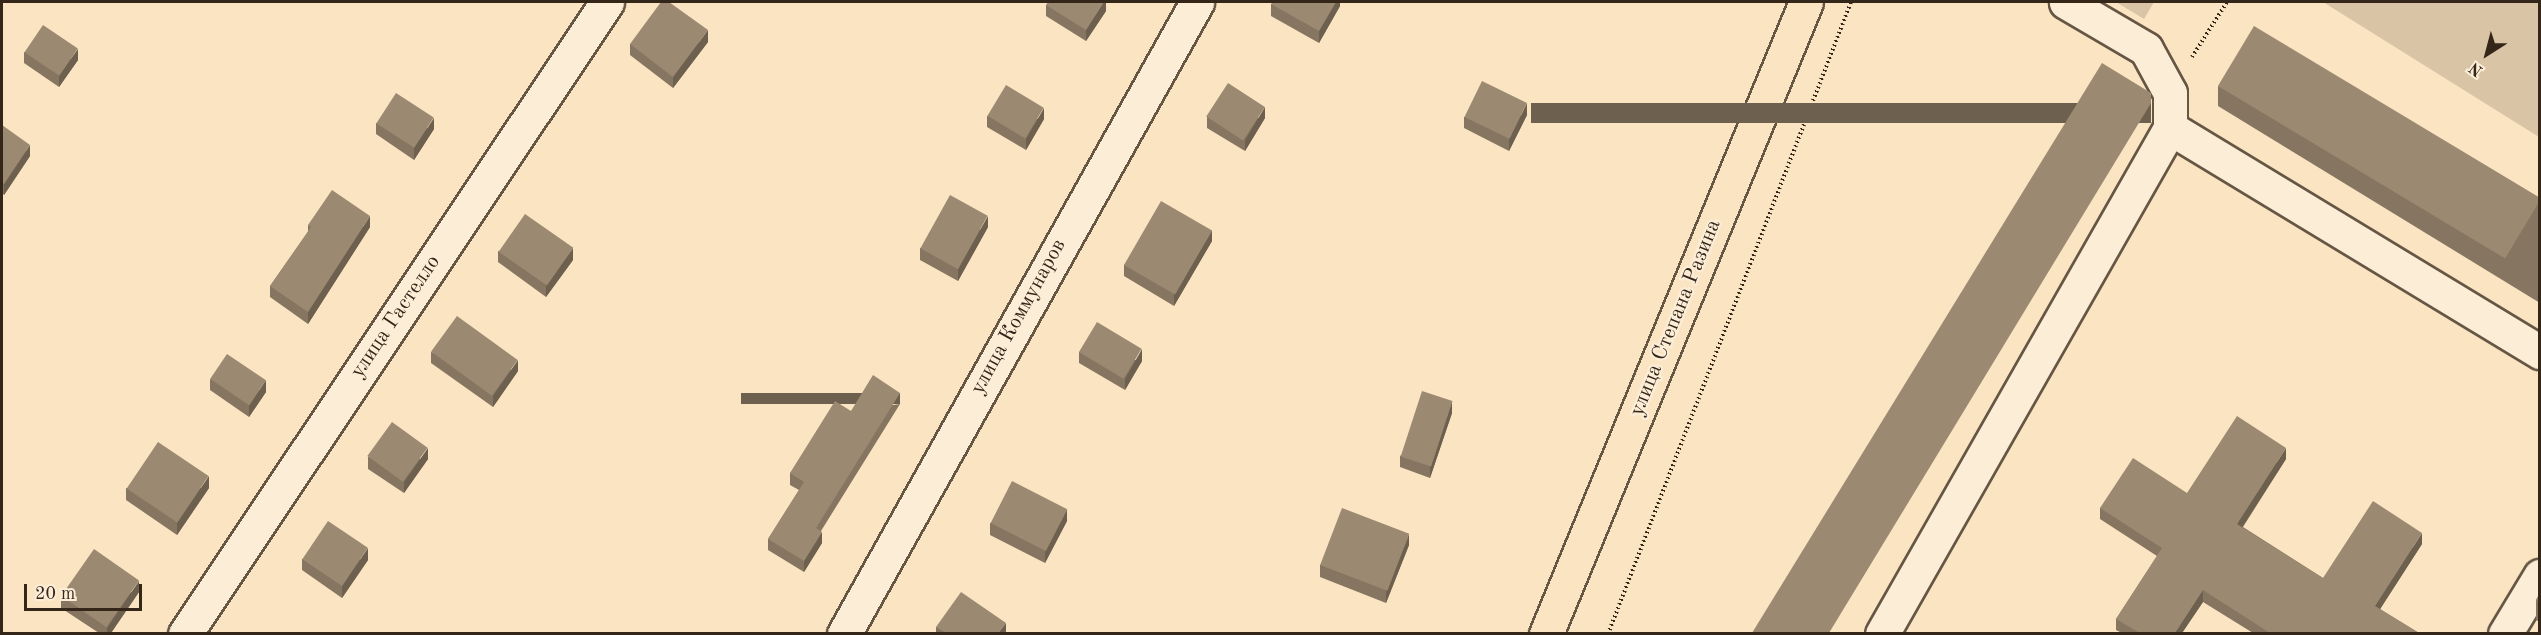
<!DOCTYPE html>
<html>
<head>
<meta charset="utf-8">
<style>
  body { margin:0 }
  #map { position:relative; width:2541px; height:635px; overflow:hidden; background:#fbe4c2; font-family:"Old Standard TT",serif }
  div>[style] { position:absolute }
  .green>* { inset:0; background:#d9c4a5 }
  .path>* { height:4px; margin-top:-2px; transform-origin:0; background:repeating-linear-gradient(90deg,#35261a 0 1.5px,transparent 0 4.5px) }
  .roads { filter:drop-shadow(2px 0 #665644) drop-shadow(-2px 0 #665644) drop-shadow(0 2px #665644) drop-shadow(0 -2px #665644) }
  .minor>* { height:33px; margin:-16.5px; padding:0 16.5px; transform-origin:16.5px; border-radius:16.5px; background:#fcedd7 }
  .major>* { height:33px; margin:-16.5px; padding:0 16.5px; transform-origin:16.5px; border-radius:16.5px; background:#fbe4c2 }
  .wall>* { inset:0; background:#867661 }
  .shaded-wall>* { inset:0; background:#6d604f; transform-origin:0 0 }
  .building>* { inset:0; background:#9c8971; transform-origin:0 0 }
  span { translate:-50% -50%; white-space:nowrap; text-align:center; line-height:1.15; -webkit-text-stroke:4.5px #fcedd7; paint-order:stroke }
  .street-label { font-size:21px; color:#35261a }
  .frame { position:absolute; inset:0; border:3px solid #35261a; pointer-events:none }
  .north { position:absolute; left:2457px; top:24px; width:60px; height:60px; -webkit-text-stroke:4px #fcedd7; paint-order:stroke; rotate:216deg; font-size:16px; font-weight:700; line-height:24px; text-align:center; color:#35261a }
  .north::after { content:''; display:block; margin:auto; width:21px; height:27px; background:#35261a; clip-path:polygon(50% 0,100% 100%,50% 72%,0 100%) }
  .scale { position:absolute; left:24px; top:584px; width:118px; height:27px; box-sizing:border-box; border:3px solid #35261a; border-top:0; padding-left:8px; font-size:18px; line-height:21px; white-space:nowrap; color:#35261a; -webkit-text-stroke:4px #fcedd7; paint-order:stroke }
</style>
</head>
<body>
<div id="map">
  <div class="green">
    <i style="clip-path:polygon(2116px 2px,2154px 2px,2144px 19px)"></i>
    <i style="clip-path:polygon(2323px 2px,2539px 2px,2539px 137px)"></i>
  </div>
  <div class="path">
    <i style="left:2192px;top:57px;width:65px;rotate:-57.5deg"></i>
    <i style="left:1608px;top:634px;width:677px;rotate:-68.97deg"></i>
  </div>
  <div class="roads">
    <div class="minor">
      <i style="left:2170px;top:128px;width:433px;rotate:31.2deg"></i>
      <i style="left:185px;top:634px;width:760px;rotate:-56.27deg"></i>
      <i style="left:844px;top:634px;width:724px;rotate:-60.81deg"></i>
      <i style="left:1882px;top:634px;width:582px;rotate:-60.35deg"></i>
      <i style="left:2170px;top:128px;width:35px;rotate:-90deg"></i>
      <i style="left:2170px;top:93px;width:50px;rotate:-118.6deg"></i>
      <i style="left:2146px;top:49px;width:93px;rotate:-149.6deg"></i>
      <i style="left:2505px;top:634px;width:68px;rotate:-58.9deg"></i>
    </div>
    <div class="major">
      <i style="left:1546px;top:634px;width:683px;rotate:-67.64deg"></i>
    </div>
  </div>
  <div class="wall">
    <i style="clip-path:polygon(1106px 2px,1106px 11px,1086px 41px,1046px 16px,1046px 5px)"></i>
    <i style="clip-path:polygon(1340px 2px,1340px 6px,1319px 43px,1271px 16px,1271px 4px)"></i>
    <i style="clip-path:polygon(708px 42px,673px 88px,630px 55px,630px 44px)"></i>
    <i style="clip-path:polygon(24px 52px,78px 60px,59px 87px,24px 63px)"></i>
    <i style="clip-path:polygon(2218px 86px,2540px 200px,2540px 303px,2218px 106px)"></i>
    <i style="clip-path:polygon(1527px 115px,1509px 151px,1464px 128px,1464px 117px)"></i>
    <i style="clip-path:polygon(987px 116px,1044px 119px,1026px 150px,987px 127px)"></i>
    <i style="clip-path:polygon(1207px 117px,1265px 118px,1245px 151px,1207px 128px)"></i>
    <i style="clip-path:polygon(376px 123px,434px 129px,414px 160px,376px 134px)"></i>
    <i style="clip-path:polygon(2px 125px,30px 156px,4px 195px,2px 193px)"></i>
    <i style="clip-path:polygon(308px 225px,370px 227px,308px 324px,270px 297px,270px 286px,308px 232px)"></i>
    <i style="clip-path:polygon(988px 227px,958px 281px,920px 260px,920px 248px)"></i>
    <i style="clip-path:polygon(1212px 241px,1174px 306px,1124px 276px,1124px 265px)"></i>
    <i style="clip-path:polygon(498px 251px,573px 260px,546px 297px,498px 262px)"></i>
    <i style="clip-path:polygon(431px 352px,518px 371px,493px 407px,431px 363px)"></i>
    <i style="clip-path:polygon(1079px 352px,1142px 361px,1125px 390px,1079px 363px)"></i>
    <i style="clip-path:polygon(210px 379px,266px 392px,249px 417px,210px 390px)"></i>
    <i style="clip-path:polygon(900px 404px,821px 531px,822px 543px,804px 572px,768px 550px,768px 539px,799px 490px,790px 485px,790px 473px,851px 411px)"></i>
    <i style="clip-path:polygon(1452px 413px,1430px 478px,1400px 467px,1400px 456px)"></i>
    <i style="clip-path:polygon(368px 457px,428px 459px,404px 493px,368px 469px)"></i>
    <i style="clip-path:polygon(2286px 459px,2243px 527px,2323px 578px,2422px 544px,2380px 609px,2419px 633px,2253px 633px,2203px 602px,2182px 633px,2122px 633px,2116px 630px,2116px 619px,2157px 556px,2100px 519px,2100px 508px,2187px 493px)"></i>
    <i style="clip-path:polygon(126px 488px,209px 488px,177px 535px,126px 500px)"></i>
    <i style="clip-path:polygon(1067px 521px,1045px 563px,990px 535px,990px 523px)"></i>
    <i style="clip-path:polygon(1409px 545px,1386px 603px,1320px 577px,1320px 565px)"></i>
    <i style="clip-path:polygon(302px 559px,368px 560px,342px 598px,302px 570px)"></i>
    <i style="clip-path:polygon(139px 592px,111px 633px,99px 633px,61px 608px,61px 596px)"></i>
    <i style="clip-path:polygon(2540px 593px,2540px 622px,2536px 620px,2536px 600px)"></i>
    <i style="clip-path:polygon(936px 627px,1006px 633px,936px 633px)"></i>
  </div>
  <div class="shaded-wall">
    <i style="clip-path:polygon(1104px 2px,1106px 2px,1106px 11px,1086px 41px,1086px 30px)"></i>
    <i style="clip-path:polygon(1336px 2px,1340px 2px,1340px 6px,1319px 43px,1319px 31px)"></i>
    <i style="clip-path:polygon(708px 30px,708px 42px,673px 88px,673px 77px)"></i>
    <i style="clip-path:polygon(78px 49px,78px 60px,59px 87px,59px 75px)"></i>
    <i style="clip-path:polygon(1527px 103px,1527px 115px,1509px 151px,1509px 140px)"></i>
    <i style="left:2151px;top:103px;width:20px;height:620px;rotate:90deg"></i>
    <i style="clip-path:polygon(1265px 107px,1265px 118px,1245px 151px,1245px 140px)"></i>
    <i style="clip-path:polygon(1044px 108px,1044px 119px,1026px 150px,1026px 139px)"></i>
    <i style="clip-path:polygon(434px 118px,434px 129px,414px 160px,414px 148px)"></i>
    <i style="clip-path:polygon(30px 145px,30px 156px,4px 195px,4px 184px)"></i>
    <i style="clip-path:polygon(370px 216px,370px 227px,308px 324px,308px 312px)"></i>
    <i style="clip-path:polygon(988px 216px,988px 227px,958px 281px,958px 269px)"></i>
    <i style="clip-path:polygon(1212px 230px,1212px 241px,1174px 306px,1174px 294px)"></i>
    <i style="clip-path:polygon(573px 248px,573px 260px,546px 297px,546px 285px)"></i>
    <i style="clip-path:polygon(1142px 349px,1142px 361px,1125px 390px,1125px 379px)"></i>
    <i style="clip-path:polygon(518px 360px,518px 371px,493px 407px,493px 396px)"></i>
    <i style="clip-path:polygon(266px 380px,266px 392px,249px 417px,249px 406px)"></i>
    <i style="left:900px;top:393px;width:11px;height:159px;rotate:90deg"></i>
    <i style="clip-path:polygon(1452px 401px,1452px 413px,1430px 478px,1430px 466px)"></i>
    <i style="clip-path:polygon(428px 448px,428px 459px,404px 493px,404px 482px)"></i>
    <i style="clip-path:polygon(2286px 448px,2286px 459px,2237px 535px,2237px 524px)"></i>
    <i style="clip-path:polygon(209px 476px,209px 488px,177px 535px,177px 523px)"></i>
    <i style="clip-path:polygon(1067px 509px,1067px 521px,1045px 563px,1045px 552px)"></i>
    <i style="clip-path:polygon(822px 532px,822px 543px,804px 572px,804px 561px)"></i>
    <i style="clip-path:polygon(2422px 533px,2422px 544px,2375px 617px,2375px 606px)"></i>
    <i style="clip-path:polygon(1409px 534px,1409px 545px,1386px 603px,1386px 591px)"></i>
    <i style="clip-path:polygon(368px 548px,368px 560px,342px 598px,342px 586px)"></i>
    <i style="clip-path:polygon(139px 581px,139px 592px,111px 633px,107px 633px,107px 628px)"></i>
    <i style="clip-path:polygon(2203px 590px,2203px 602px,2182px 633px,2175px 633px)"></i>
    <i style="clip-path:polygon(1006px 623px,1006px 633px,998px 633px)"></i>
  </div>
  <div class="building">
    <i style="clip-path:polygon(661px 2px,669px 2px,708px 30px,673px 77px,630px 44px)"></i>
    <i style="clip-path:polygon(1048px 2px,1104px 2px,1086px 30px,1046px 5px)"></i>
    <i style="clip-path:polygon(1273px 2px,1336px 2px,1319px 31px,1271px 4px)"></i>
    <i style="left:43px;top:25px;width:42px;height:33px;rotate:34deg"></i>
    <i style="left:2254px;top:26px;width:335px;height:70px;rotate:31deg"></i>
    <i style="clip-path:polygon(2102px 63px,2151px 93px,2151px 103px,1829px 633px,1752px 633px)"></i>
    <i style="left:1482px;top:81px;width:50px;height:40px;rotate:26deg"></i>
    <i style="left:1228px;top:83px;width:44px;height:40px;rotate:33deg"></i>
    <i style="left:1006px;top:85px;width:44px;height:36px;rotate:31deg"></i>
    <i style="left:396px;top:93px;width:45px;height:36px;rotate:33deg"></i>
    <i style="clip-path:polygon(2px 125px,30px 145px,4px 184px,2px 182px)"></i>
    <i style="clip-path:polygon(332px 190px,370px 216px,308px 312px,270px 286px,311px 227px,308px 225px)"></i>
    <i style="left:950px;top:195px;width:43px;height:61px;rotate:29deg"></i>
    <i style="left:1161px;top:201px;width:59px;height:74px;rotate:30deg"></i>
    <i style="left:525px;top:214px;width:59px;height:46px;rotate:35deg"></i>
    <i style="left:457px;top:316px;width:75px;height:44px;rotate:36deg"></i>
    <i style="left:1097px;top:322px;width:52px;height:35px;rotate:31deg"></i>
    <i style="left:227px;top:354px;width:47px;height:30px;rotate:34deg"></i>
    <i style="clip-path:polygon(873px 375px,900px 393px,816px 528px,822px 532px,804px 561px,768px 539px,804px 482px,790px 473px,835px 401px,851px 411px)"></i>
    <i style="left:1422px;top:391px;width:32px;height:69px;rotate:18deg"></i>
    <i style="clip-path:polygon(2237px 416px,2286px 448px,2237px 524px,2323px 578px,2373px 501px,2422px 533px,2375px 606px,2419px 633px,2270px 633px,2203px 590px,2175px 633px,2140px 633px,2116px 619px,2162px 548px,2100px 508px,2133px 458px,2187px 493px)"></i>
    <i style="left:392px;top:422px;width:44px;height:42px;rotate:36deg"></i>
    <i style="left:158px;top:442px;width:61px;height:56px;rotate:34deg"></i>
    <i style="left:1012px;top:481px;width:62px;height:47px;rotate:27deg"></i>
    <i style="left:1342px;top:508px;width:72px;height:61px;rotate:21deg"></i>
    <i style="left:328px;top:521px;width:48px;height:46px;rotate:34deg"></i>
    <i style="left:94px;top:549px;width:55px;height:57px;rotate:35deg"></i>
    <i style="clip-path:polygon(961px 592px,1006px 623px,998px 633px,946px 633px,936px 627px)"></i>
    <i style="clip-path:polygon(2540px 593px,2540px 602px,2536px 600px)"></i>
  </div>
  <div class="street-label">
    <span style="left:396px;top:317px;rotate:-56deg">улица Гастелло</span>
    <span style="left:1019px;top:317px;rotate:-61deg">улица Коммунаров</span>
    <span style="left:1676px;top:318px;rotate:-68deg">улица Степана Разина</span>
  </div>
  <div class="frame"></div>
  <div class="north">N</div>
  <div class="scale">20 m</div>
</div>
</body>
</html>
